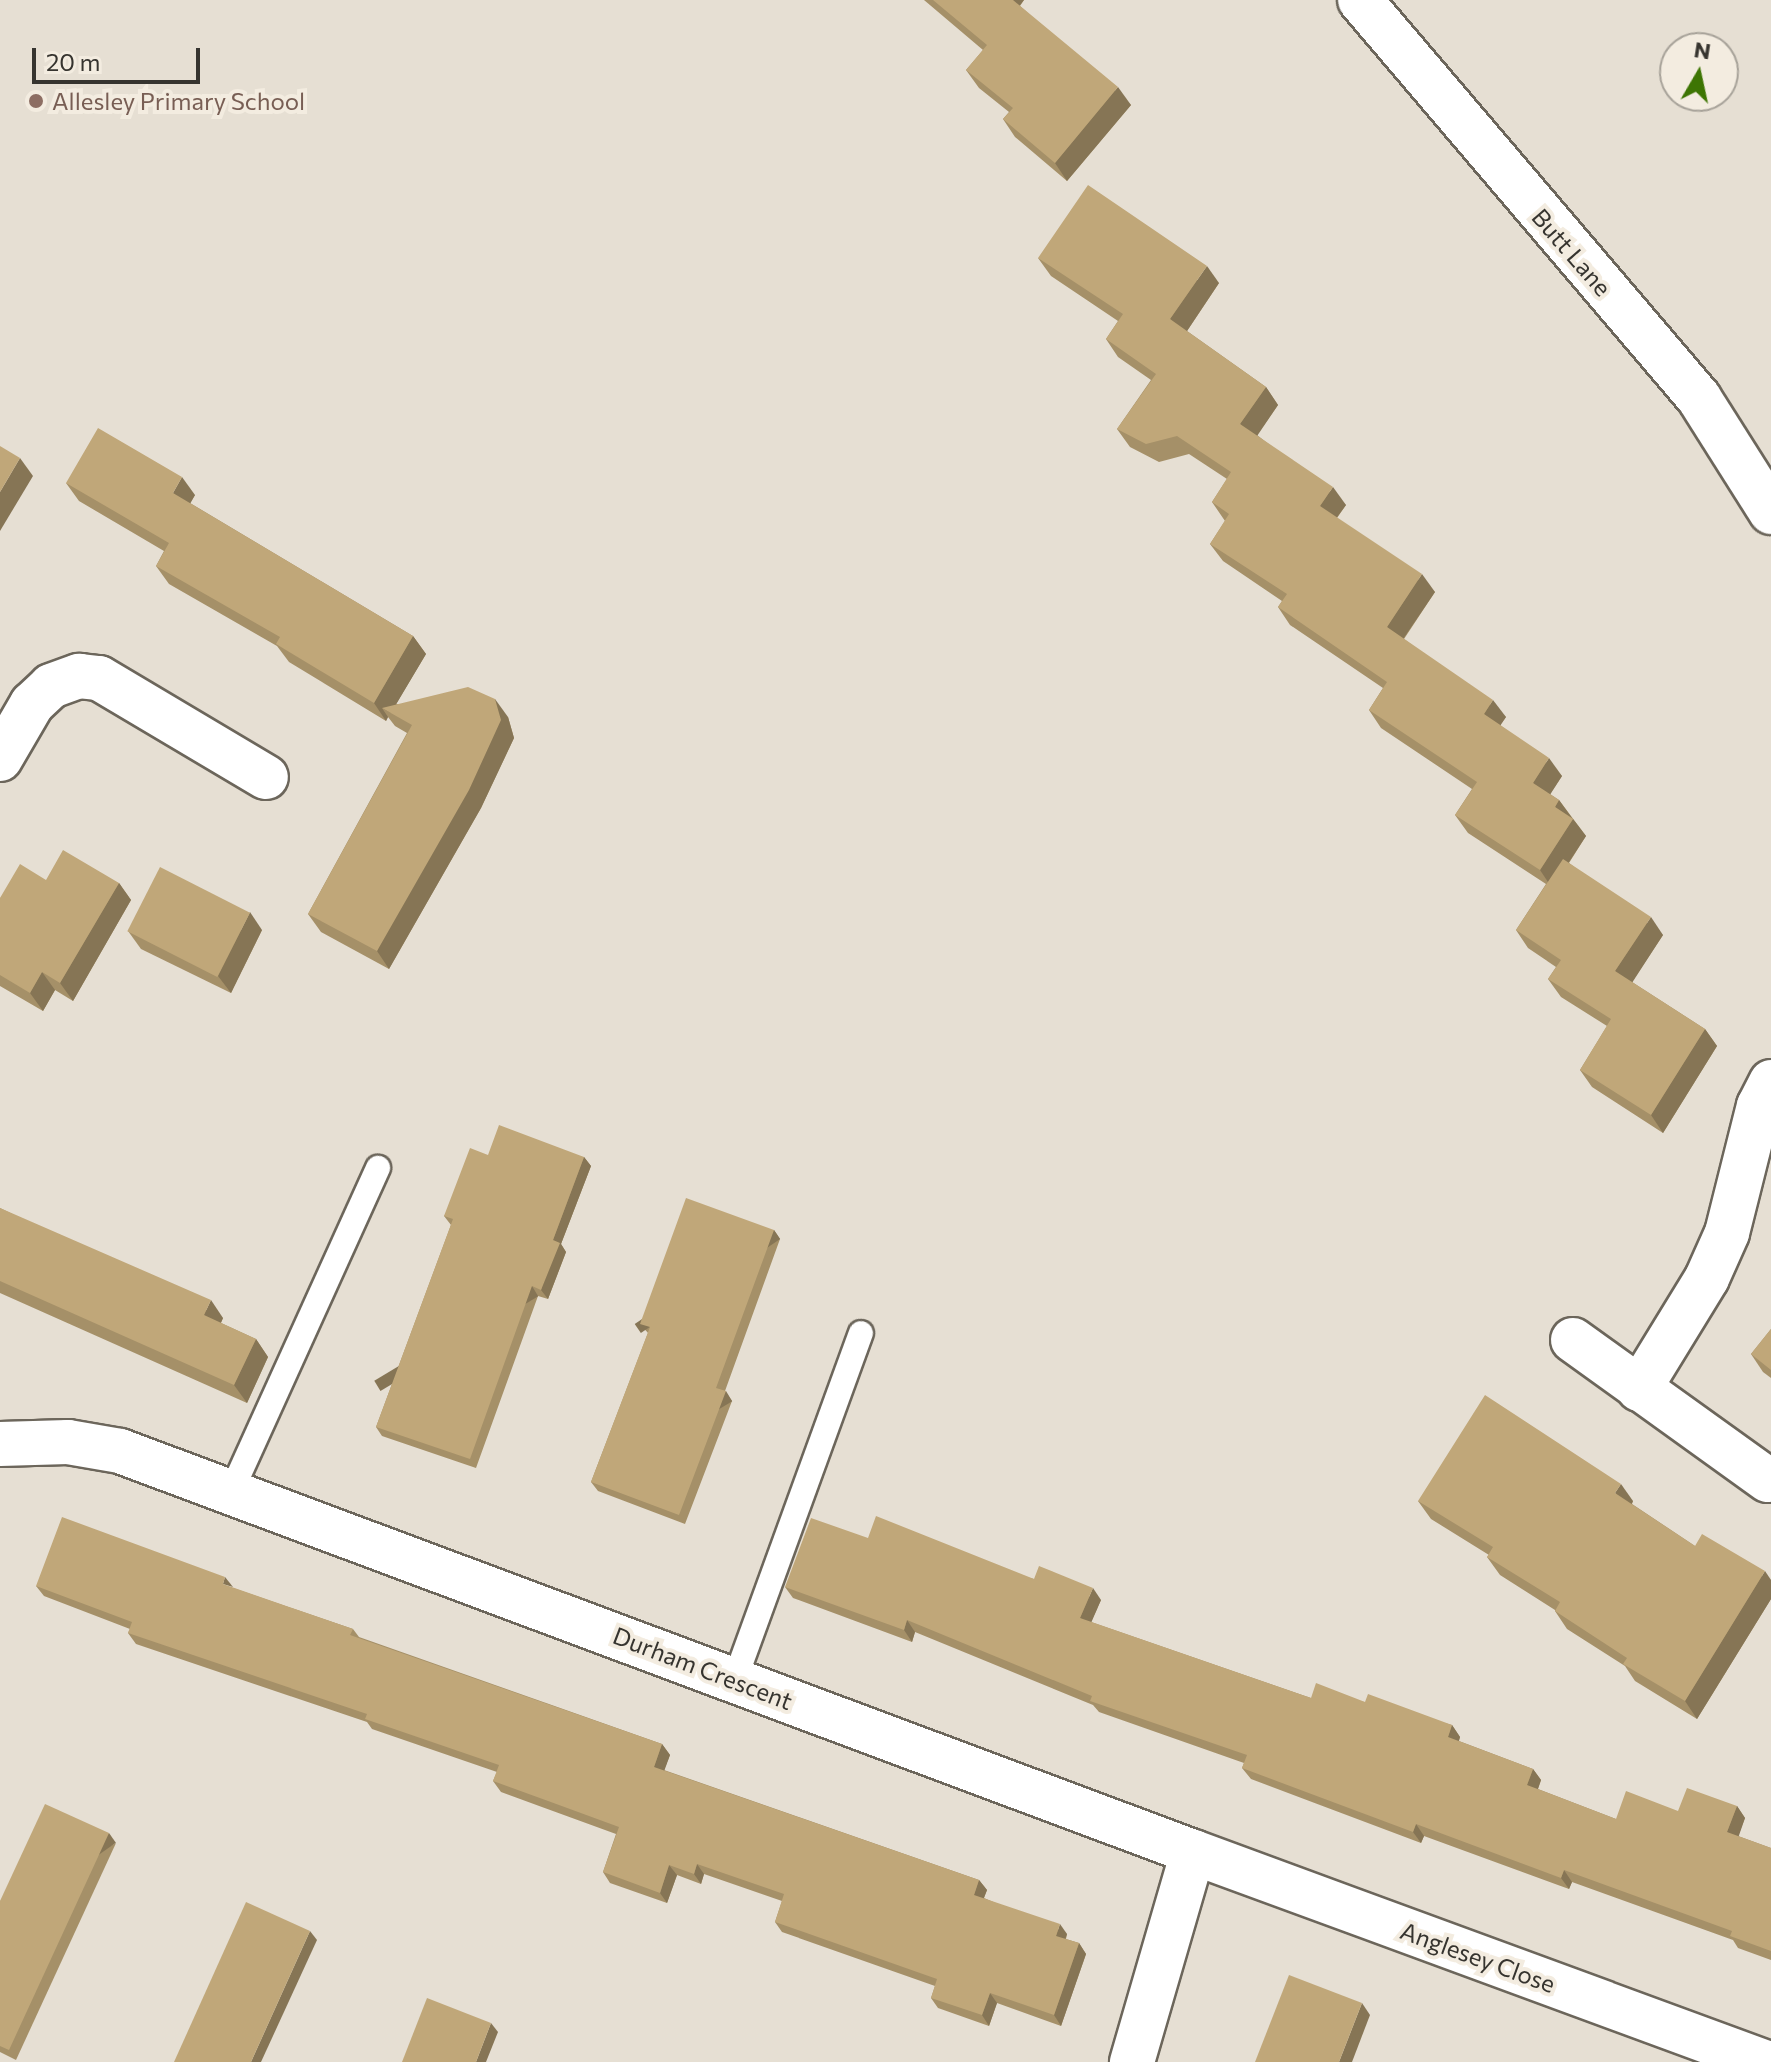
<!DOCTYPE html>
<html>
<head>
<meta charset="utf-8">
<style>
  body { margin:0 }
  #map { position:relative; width:1771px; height:2062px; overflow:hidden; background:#e6dfd3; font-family:Commissioner,sans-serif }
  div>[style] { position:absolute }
  .roads { filter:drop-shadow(2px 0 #6c665b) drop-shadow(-2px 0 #6c665b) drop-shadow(0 2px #6c665b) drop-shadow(0 -2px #6c665b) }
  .service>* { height:24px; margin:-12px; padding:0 12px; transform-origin:12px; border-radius:12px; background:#fff }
  .minor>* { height:44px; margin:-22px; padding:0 22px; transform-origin:22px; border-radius:22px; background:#fff }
  .wall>* { inset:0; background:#a59068 }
  .shaded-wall>* { inset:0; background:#867555; transform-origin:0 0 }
  .building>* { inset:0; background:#c0a779; transform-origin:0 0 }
  .dots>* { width:22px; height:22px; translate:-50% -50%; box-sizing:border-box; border:4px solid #f3ece0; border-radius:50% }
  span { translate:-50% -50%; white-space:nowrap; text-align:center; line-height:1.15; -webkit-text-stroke:8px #f3ece0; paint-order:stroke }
  .education-label { font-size:24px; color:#785e54 }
  .left { translate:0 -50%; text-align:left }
  .street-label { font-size:24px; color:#36342f }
  .north { position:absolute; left:1659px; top:32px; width:80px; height:80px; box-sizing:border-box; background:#f3ece0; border:2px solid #a7a299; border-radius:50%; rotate:9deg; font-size:22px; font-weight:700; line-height:32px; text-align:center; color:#36342f }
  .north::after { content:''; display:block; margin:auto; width:28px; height:36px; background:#3d7503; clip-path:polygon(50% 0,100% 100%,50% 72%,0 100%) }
  .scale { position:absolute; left:32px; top:48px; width:168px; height:36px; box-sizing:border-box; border:4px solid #36342f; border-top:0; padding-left:10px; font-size:24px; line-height:28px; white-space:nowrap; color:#36342f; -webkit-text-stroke:6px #f3ece0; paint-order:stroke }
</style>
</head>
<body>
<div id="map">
  <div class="roads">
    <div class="service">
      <i style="left:231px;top:1492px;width:356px;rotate:-65.6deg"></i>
      <i style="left:735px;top:1679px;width:368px;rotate:-70deg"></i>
    </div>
    <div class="minor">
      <i style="left:1360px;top:0;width:523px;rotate:49.58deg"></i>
      <i style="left:1699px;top:398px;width:135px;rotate:57.7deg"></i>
      <i style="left:0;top:759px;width:64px;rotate:-59.8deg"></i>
      <i style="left:32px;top:704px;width:26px;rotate:-43deg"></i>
      <i style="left:51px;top:686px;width:30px;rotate:-20deg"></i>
      <i style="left:79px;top:676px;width:20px;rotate:6deg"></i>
      <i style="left:99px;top:678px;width:194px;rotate:30.7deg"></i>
      <i style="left:1573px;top:1340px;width:240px;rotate:35.7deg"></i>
      <i style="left:1639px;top:1389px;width:130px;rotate:-58.5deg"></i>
      <i style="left:1707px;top:1278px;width:49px;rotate:-66deg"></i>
      <i style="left:1727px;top:1233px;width:131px;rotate:-75.9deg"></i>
      <i style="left:1759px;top:1106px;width:27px;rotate:-63deg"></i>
      <i style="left:0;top:1444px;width:68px;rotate:-1.7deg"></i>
      <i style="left:68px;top:1442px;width:53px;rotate:9.8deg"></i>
      <i style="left:120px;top:1451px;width:1145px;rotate:20.49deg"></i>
      <i style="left:1193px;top:1852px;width:219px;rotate:106.2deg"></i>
      <i style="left:1193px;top:1852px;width:608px;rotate:20.19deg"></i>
    </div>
  </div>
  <div class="wall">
    <i style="clip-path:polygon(924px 0,1024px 0,1020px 6px,1131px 105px,1067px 181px,1015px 137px,1003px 119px,1009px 112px,979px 88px,966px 70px,983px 50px)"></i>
    <i style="clip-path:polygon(1038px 258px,1219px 283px,1187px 331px,1266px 387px,1278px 405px,1257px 435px,1346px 505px,1337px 518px,1435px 592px,1404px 639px,1506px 717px,1500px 725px,1562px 776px,1550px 794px,1559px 800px,1586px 836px,1569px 863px,1663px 935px,1632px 982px,1705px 1029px,1717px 1046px,1663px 1133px,1592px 1087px,1580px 1070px,1607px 1026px,1561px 997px,1548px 979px,1556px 967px,1528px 948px,1516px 930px,1546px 884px,1468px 833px,1455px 815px,1472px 789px,1381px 728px,1369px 710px,1383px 688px,1290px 625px,1278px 607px,1282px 601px,1223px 561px,1210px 544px,1225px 521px,1212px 502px,1227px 479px,1189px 454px,1159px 462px,1130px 447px,1117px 429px,1151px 380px,1118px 357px,1106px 339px,1118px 321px,1051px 276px)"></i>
    <i style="clip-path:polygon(66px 483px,195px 495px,190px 503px,413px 636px,426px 654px,396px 704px,508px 717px,514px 738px,481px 808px,389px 969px,321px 932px,308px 914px,407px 733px,395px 726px,388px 717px,386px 721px,289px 662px,277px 646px,169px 584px,156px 566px,164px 551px,79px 501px)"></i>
    <i style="clip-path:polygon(46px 880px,119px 883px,131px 900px,73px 1001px,55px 990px,43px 1011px,0 986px,0 898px)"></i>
    <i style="clip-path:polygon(262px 930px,231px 993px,141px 949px,128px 931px)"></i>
    <i style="clip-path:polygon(488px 1155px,584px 1157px,591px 1166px,561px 1244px,566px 1252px,548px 1299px,538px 1296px,476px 1468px,382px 1436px,376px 1427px,451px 1225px,444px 1216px)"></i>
    <i style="clip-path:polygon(0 1208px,223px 1318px,221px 1323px,256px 1339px,268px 1357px,247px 1403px,0 1293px)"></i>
    <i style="clip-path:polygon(774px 1230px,780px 1239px,725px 1391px,732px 1401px,685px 1524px,598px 1491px,591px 1482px,648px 1333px,640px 1324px)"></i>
    <i style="clip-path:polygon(1771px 1329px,1771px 1378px,1763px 1372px,1751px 1354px)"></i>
    <i style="clip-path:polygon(1418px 1501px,1633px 1501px,1632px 1504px,1695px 1546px,1771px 1580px,1771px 1599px,1697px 1719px,1635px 1681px,1625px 1666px,1567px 1629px,1555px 1611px,1555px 1610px,1500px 1575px,1487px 1557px,1489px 1555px,1431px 1519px)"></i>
    <i style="clip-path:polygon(868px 1538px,1034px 1579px,1101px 1600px,1091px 1622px,1311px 1698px,1365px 1702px,1452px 1725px,1460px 1737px,1459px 1741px,1533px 1769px,1541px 1780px,1538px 1789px,1616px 1819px,1678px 1811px,1737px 1806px,1745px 1818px,1738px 1836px,1771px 1848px,1771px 1960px,1738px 1948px,1733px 1940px,1572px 1882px,1569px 1889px,1424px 1836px,1421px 1843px,1251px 1779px,1242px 1768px,1244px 1763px,1099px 1712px,1093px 1705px,915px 1632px,912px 1642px,793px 1598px,785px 1587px)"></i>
    <i style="clip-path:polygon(36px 1586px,233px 1588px,353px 1629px,359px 1637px,662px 1744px,670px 1755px,664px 1770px,979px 1880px,987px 1890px,984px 1898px,1067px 1934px,1066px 1939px,1079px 1943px,1086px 1954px,1061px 2026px,997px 2003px,989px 2026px,938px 2008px,931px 1998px,935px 1986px,782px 1932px,775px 1922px,782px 1901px,704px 1874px,701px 1884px,677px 1875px,667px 1903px,610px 1883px,603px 1872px,616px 1834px,501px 1792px,493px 1781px,497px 1772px,372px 1729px,367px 1722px,136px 1644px,128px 1633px,130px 1629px,44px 1596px)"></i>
    <i style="clip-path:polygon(116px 1843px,16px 2060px,0 2052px,0 1901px)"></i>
  </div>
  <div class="shaded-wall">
    <i style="clip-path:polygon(1009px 0,1024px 0,1016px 10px)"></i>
    <i style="clip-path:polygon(1118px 87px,1131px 105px,1067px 181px,1055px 163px)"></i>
    <i style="clip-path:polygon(1207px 266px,1219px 283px,1183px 337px,1170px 319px)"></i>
    <i style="clip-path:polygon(1266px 387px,1278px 405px,1253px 442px,1240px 424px)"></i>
    <i style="clip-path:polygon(20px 458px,33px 476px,0 531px,0 492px)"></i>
    <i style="clip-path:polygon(182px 477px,195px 495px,186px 511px,173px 493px)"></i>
    <i style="clip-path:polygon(1333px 487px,1346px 505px,1332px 524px,1320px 506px)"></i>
    <i style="clip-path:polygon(1422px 574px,1435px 592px,1399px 645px,1387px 627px)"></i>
    <i style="clip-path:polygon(413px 636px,426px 654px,391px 713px,382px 708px,388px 717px,386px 721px,374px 703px)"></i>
    <i style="clip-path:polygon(495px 699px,508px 717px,514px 738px,481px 808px,389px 969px,377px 951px)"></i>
    <i style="clip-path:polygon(1493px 700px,1506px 717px,1496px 732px,1484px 714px)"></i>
    <i style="clip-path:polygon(1549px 758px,1562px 776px,1546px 801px,1533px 783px)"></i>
    <i style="clip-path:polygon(1559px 800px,1572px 818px,1555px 807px)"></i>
    <i style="clip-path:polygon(1573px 819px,1586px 836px,1552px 888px,1540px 870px)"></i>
    <i style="clip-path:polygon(119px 883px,131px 900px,73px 1001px,60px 983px)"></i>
    <i style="clip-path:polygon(250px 912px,262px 930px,231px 993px,218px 976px)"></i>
    <i style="clip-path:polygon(1651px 917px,1663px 935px,1628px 989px,1615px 971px)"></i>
    <i style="clip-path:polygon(42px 972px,55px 990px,43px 1011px,30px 993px)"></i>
    <i style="clip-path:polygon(1705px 1029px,1717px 1046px,1663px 1133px,1651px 1115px)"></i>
    <i style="clip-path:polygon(584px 1157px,591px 1166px,561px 1244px,566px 1252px,548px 1299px,541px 1290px,553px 1240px)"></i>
    <i style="left:774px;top:1230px;width:11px;height:168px;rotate:56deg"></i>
    <i style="left:532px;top:1286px;width:12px;height:184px;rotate:59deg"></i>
    <i style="clip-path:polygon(211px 1300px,223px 1318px,216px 1333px,204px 1315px)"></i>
    <i style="clip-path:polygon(256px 1339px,268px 1357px,247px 1403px,234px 1385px)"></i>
    <i style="left:726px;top:1391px;width:12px;height:133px;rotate:59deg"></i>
    <i style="clip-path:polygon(1621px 1484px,1633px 1501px,1628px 1511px,1615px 1493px)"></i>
    <i style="clip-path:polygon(1765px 1571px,1771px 1580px,1771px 1599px,1697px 1719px,1685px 1701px)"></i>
    <i style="clip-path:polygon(225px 1577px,233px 1587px,223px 1584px)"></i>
    <i style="clip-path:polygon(1093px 1588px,1101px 1600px,1088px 1630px,1080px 1618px)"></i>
    <i style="clip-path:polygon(907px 1620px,915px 1632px,912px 1642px,904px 1630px)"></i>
    <i style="clip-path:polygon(1452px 1725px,1460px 1737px,1456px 1749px,1448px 1737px)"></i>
    <i style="clip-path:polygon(662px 1744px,670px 1755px,662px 1777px,654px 1767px)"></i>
    <i style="clip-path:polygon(1533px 1769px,1541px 1780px,1535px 1797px,1527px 1785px)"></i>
    <i style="clip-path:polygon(1737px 1806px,1745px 1818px,1736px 1844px,1727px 1832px)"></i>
    <i style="clip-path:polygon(1416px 1824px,1424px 1836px,1421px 1843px,1413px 1832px)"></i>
    <i style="left:109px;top:1833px;width:12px;height:239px;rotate:55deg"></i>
    <i style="clip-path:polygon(697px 1864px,704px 1874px,701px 1884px,694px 1874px)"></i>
    <i style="clip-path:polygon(669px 1865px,677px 1875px,667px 1903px,660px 1893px)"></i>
    <i style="clip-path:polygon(1564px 1870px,1572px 1882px,1569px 1889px,1561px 1878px)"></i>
    <i style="clip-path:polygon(979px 1880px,987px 1890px,981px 1905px,974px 1895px)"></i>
    <i style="clip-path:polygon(1060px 1924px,1067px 1934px,1063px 1946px,1056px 1936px)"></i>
    <i style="clip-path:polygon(310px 1931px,317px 1940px,261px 2062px,251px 2062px)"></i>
    <i style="clip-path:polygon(1079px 1943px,1086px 1954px,1061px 2026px,1054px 2015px)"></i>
    <i style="clip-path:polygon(990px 1993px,997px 2003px,989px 2026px,982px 2015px)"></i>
    <i style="clip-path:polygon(1362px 2003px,1370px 2015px,1352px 2062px,1339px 2062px)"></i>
    <i style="clip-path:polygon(491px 2023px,498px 2032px,486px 2062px,476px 2062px)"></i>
  </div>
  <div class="building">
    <i style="clip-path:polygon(933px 0,1013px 0,1118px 87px,1055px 163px,1003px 119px,1013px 108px,966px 70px,987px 45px)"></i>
    <i style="clip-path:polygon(1088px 185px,1207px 266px,1170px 319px,1266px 387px,1240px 424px,1333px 487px,1320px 506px,1422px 574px,1387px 627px,1493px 700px,1484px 714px,1549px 758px,1533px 783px,1559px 800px,1555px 807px,1573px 819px,1540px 870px,1455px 815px,1477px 782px,1369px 710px,1387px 682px,1278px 607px,1287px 594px,1210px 544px,1229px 514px,1212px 502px,1231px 472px,1177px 436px,1146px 444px,1117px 429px,1156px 374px,1106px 339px,1123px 314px,1038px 258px)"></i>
    <i style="clip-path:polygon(98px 428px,182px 477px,173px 493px,413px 636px,374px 703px,276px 644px,280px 637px,156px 566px,169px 543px,66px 483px)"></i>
    <i style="clip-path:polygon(0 446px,20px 458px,0 492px)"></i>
    <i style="clip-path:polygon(468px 687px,495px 699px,501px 720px,469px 790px,377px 951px,308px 914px,412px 725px,382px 708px)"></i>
    <i style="clip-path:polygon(63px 850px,119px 883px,60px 983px,42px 972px,30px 993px,0 975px,0 898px,20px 864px,46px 880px)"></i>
    <i style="clip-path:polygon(1563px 859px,1651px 917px,1615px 971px,1705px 1029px,1651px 1115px,1580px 1070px,1611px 1019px,1548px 979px,1561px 960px,1516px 930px)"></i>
    <i style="left:160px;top:867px;width:101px;height:72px;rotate:27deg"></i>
    <i style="clip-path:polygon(499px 1125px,584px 1157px,553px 1240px,560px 1243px,541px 1290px,532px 1286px,470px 1459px,376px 1427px,453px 1219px,444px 1216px,470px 1148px,488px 1155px)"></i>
    <i style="clip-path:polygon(686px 1198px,774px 1230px,716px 1388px,726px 1391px,679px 1515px,591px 1482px,650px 1327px,640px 1324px)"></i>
    <i style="clip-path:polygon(0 1208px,211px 1300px,204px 1315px,256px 1339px,234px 1385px,0 1281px)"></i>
    <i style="clip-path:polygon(1771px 1329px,1771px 1370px,1751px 1354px)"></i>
    <i style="clip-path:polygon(1485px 1395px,1621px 1484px,1615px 1493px,1695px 1546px,1702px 1534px,1765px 1571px,1685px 1701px,1623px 1664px,1627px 1658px,1555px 1611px,1560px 1602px,1487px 1557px,1493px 1547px,1418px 1501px)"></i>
    <i style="clip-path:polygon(876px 1516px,1034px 1579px,1039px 1566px,1093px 1588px,1080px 1618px,1311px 1698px,1316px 1683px,1365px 1702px,1368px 1694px,1452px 1725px,1448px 1737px,1533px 1769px,1527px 1785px,1616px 1819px,1626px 1791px,1678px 1811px,1687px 1788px,1737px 1806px,1727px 1832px,1771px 1848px,1771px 1951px,1730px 1936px,1732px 1931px,1564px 1870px,1561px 1878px,1416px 1824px,1413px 1832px,1242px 1768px,1247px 1755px,1090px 1701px,1092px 1696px,907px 1620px,904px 1630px,785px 1587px,811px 1518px,868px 1538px)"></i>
    <i style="clip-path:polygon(62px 1517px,225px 1577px,223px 1584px,353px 1629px,350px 1635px,662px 1744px,654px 1767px,979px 1880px,974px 1895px,1060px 1924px,1056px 1936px,1079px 1943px,1054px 2015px,990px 1993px,982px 2015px,931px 1998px,937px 1979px,775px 1922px,784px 1894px,697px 1864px,694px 1874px,669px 1865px,660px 1893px,603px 1872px,619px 1827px,493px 1781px,499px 1765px,365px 1719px,367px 1714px,128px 1633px,132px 1622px,36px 1586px)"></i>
    <i style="clip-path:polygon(45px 1804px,109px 1833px,9px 2050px,0 2046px,0 1901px)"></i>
    <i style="clip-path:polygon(246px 1902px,310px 1931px,251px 2062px,174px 2062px)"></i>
    <i style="clip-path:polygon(1289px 1975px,1362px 2003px,1339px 2062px,1255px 2062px)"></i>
    <i style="clip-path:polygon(427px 1998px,491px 2023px,476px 2062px,402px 2062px)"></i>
  </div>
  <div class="dots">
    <i style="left:36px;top:101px;background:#8d6e63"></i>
  </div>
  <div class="education-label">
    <span class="left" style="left:52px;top:101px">Allesley Primary School</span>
  </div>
  <div class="street-label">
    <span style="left:1572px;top:252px;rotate:49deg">Butt Lane</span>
    <span style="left:703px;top:1668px;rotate:21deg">Durham Crescent</span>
    <span style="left:1478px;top:1957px;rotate:20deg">Anglesey Close</span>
  </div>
  <div class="north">N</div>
  <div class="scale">20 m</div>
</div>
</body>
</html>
